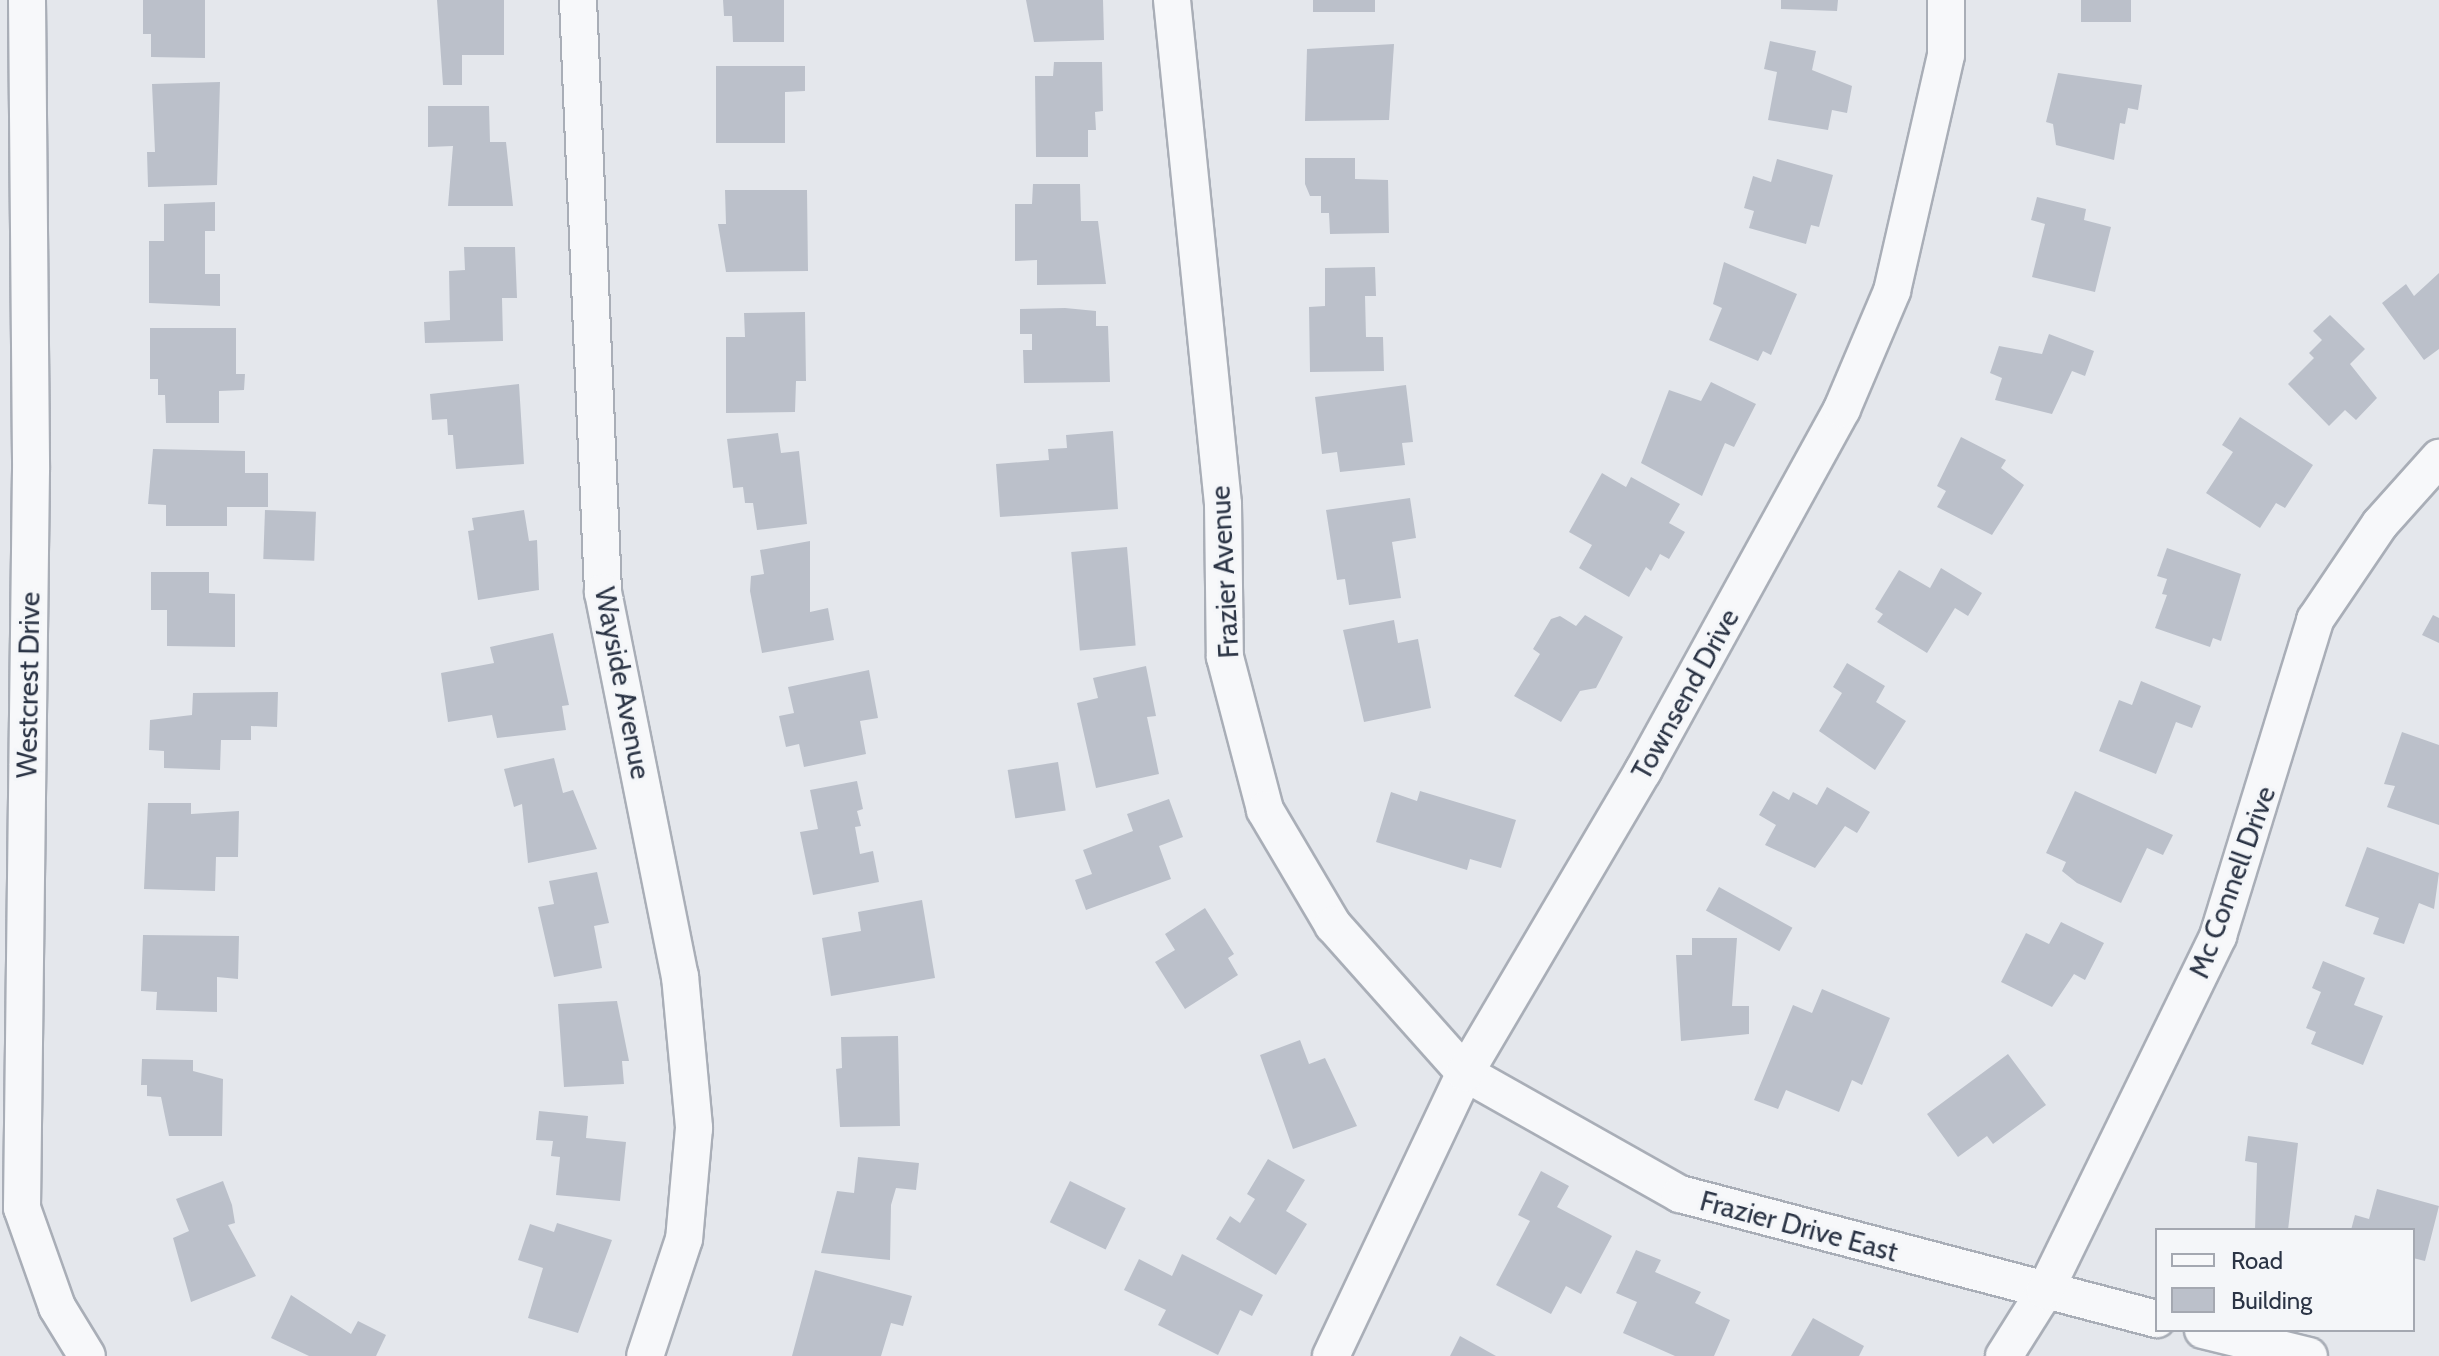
<!DOCTYPE html>
<html>
<head>
<meta charset="utf-8">
<style>
  body { margin:0 }
  #map { position:relative; width:2439px; height:1356px; overflow:hidden; background:#e4e7ec; font-family:Cabin,sans-serif }
  div>[style] { position:absolute }
  .building>* { inset:0; background:#bbc0ca; transform-origin:0 0 }
  .roads { filter:drop-shadow(2px 0 #a9aeb7) drop-shadow(-2px 0 #a9aeb7) drop-shadow(0 2px #a9aeb7) drop-shadow(0 -2px #a9aeb7) }
  .street>* { height:36px; margin:-18px; padding:0 18px; transform-origin:18px; border-radius:18px; background:#f7f8fa }
  span { translate:-50% -50%; white-space:nowrap; text-align:center; line-height:1.15; -webkit-text-stroke:6px #f4f6f9; paint-order:stroke }
  .street-label { font-size:28px; color:#2b3445 }
  .legend { position:absolute; left:2155px; top:1228px; width:260px; height:104px; box-sizing:border-box; background:#f4f6f9; border:2px solid #a4a8b1; margin:0; padding:10px 14px; list-style:none; font-size:24px; color:#2b3445 }
  .legend li { display:flex; align-items:center; gap:16px; height:40px }
  .legend b { width:40px; border:2px solid #a4a8b1 }
</style>
</head>
<body>
<div id="map">
  <div class="building">
    <i style="clip-path:polygon(143px 0,205px 0,205px 58px,151px 57px,151px 34px,143px 34px)"></i>
    <i style="clip-path:polygon(437px 0,504px 0,504px 55px,462px 55px,462px 85px,443px 85px)"></i>
    <i style="clip-path:polygon(723px 0,784px 0,784px 42px,733px 42px,732px 16px,724px 16px)"></i>
    <i style="clip-path:polygon(1026px 0,1103px 0,1104px 40px,1034px 42px)"></i>
    <i style="left:1313px;top:0;width:62px;height:12px"></i>
    <i style="clip-path:polygon(1781px 0,1838px 0,1837px 11px,1781px 9px)"></i>
    <i style="left:2081px;top:0;width:50px;height:22px"></i>
    <i style="clip-path:polygon(1770px 41px,1816px 51px,1812px 70px,1852px 86px,1847px 113px,1832px 110px,1828px 130px,1768px 120px,1777px 72px,1764px 69px)"></i>
    <i style="clip-path:polygon(1394px 44px,1389px 120px,1305px 121px,1307px 49px)"></i>
    <i style="clip-path:polygon(1054px 62px,1102px 62px,1103px 111px,1095px 112px,1096px 130px,1088px 130px,1088px 157px,1036px 157px,1035px 76px,1053px 76px)"></i>
    <i style="clip-path:polygon(716px 66px,805px 66px,805px 91px,785px 92px,785px 143px,716px 143px)"></i>
    <i style="clip-path:polygon(2058px 73px,2142px 85px,2138px 110px,2128px 108px,2125px 124px,2120px 123px,2114px 160px,2056px 145px,2053px 124px,2046px 122px)"></i>
    <i style="clip-path:polygon(220px 82px,217px 185px,148px 187px,147px 152px,155px 152px,152px 84px)"></i>
    <i style="clip-path:polygon(428px 106px,489px 106px,490px 142px,506px 142px,513px 206px,448px 206px,453px 146px,428px 147px)"></i>
    <i style="clip-path:polygon(1305px 158px,1355px 158px,1355px 179px,1388px 180px,1389px 233px,1330px 234px,1329px 213px,1321px 213px,1321px 196px,1310px 196px,1305px 184px)"></i>
    <i style="clip-path:polygon(1777px 159px,1833px 175px,1819px 227px,1811px 225px,1806px 244px,1749px 228px,1754px 211px,1744px 208px,1753px 176px,1771px 182px)"></i>
    <i style="clip-path:polygon(1033px 184px,1080px 184px,1081px 221px,1098px 221px,1106px 284px,1037px 285px,1037px 260px,1015px 261px,1015px 204px,1032px 204px)"></i>
    <i style="clip-path:polygon(725px 190px,807px 190px,808px 271px,726px 272px,718px 224px,726px 224px)"></i>
    <i style="clip-path:polygon(2037px 197px,2086px 209px,2084px 220px,2111px 227px,2095px 292px,2032px 277px,2045px 224px,2031px 220px)"></i>
    <i style="clip-path:polygon(215px 202px,215px 231px,205px 231px,205px 274px,220px 274px,220px 306px,149px 303px,149px 241px,164px 241px,164px 204px)"></i>
    <i style="clip-path:polygon(464px 247px,515px 247px,517px 298px,502px 298px,503px 341px,425px 343px,424px 322px,450px 320px,449px 271px,465px 270px)"></i>
    <i style="clip-path:polygon(1724px 262px,1797px 294px,1771px 355px,1763px 351px,1758px 361px,1709px 340px,1722px 308px,1713px 304px)"></i>
    <i style="clip-path:polygon(1375px 267px,1376px 296px,1365px 296px,1366px 337px,1383px 337px,1384px 371px,1310px 372px,1309px 307px,1325px 306px,1325px 268px)"></i>
    <i style="clip-path:polygon(2439px 273px,2439px 349px,2424px 360px,2382px 303px,2406px 284px,2414px 296px)"></i>
    <i style="clip-path:polygon(1065px 308px,1096px 311px,1096px 326px,1108px 326px,1110px 382px,1024px 383px,1023px 350px,1032px 350px,1032px 334px,1020px 334px,1020px 309px)"></i>
    <i style="clip-path:polygon(805px 312px,806px 381px,796px 381px,795px 412px,726px 413px,726px 337px,745px 337px,744px 313px)"></i>
    <i style="clip-path:polygon(2330px 315px,2365px 349px,2350px 364px,2377px 398px,2356px 420px,2345px 410px,2329px 426px,2288px 384px,2314px 358px,2309px 353px,2322px 340px,2313px 331px)"></i>
    <i style="clip-path:polygon(150px 328px,236px 328px,236px 374px,245px 374px,244px 390px,219px 391px,219px 423px,166px 423px,165px 395px,158px 395px,158px 379px,150px 379px)"></i>
    <i style="clip-path:polygon(2049px 334px,2094px 351px,2085px 376px,2072px 371px,2052px 414px,1995px 400px,2002px 378px,1990px 373px,1999px 346px,2042px 354px)"></i>
    <i style="clip-path:polygon(1711px 382px,1756px 404px,1734px 447px,1725px 443px,1702px 496px,1641px 463px,1669px 390px,1701px 401px)"></i>
    <i style="clip-path:polygon(519px 384px,524px 464px,456px 469px,453px 435px,448px 435px,447px 419px,432px 420px,430px 394px)"></i>
    <i style="clip-path:polygon(1406px 385px,1413px 442px,1402px 443px,1405px 465px,1340px 472px,1337px 452px,1322px 454px,1315px 397px)"></i>
    <i style="clip-path:polygon(2240px 417px,2313px 465px,2285px 508px,2276px 503px,2260px 528px,2206px 493px,2233px 452px,2222px 445px)"></i>
    <i style="clip-path:polygon(1113px 431px,1118px 509px,1000px 517px,996px 464px,1049px 460px,1048px 449px,1067px 448px,1066px 435px)"></i>
    <i style="clip-path:polygon(778px 433px,781px 453px,799px 451px,807px 524px,757px 530px,753px 503px,745px 503px,743px 487px,733px 488px,727px 439px)"></i>
    <i style="clip-path:polygon(1961px 437px,2006px 460px,2001px 468px,2024px 485px,1992px 535px,1937px 507px,1946px 491px,1937px 486px)"></i>
    <i style="clip-path:polygon(153px 449px,245px 451px,245px 473px,268px 473px,268px 507px,227px 507px,227px 526px,166px 526px,166px 505px,148px 504px)"></i>
    <i style="clip-path:polygon(1602px 473px,1626px 487px,1631px 477px,1680px 504px,1669px 523px,1685px 532px,1669px 559px,1660px 554px,1651px 571px,1646px 567px,1629px 597px,1579px 568px,1592px 545px,1569px 532px)"></i>
    <i style="clip-path:polygon(1410px 498px,1416px 538px,1392px 542px,1401px 598px,1349px 605px,1345px 579px,1337px 580px,1326px 510px)"></i>
    <i style="left:265px;top:510px;width:51px;height:49px;rotate:2deg"></i>
    <i style="clip-path:polygon(524px 510px,529px 541px,537px 540px,539px 590px,478px 600px,468px 531px,474px 530px,472px 518px)"></i>
    <i style="clip-path:polygon(810px 541px,810px 612px,828px 608px,834px 640px,762px 653px,750px 591px,751px 576px,764px 574px,760px 550px)"></i>
    <i style="left:1127px;top:547px;width:99px;height:56px;rotate:85deg"></i>
    <i style="clip-path:polygon(2167px 548px,2241px 574px,2221px 641px,2213px 638px,2210px 647px,2155px 628px,2167px 595px,2162px 594px,2167px 579px,2157px 576px)"></i>
    <i style="clip-path:polygon(1941px 568px,1982px 593px,1968px 616px,1955px 608px,1927px 653px,1877px 622px,1883px 614px,1875px 609px,1899px 570px,1930px 588px)"></i>
    <i style="clip-path:polygon(151px 572px,209px 572px,209px 593px,235px 594px,235px 647px,167px 646px,167px 610px,151px 610px)"></i>
    <i style="clip-path:polygon(1585px 615px,1623px 637px,1596px 688px,1580px 691px,1561px 722px,1514px 696px,1540px 654px,1533px 649px,1551px 619px,1560px 616px,1576px 626px)"></i>
    <i style="clip-path:polygon(2433px 615px,2439px 618px,2439px 643px,2422px 635px)"></i>
    <i style="clip-path:polygon(1394px 620px,1398px 643px,1418px 639px,1431px 708px,1364px 722px,1343px 630px)"></i>
    <i style="clip-path:polygon(553px 633px,569px 705px,562px 706px,566px 730px,497px 738px,492px 715px,448px 722px,441px 673px,494px 663px,490px 647px)"></i>
    <i style="clip-path:polygon(1847px 663px,1885px 686px,1876px 702px,1906px 721px,1875px 770px,1819px 731px,1842px 693px,1833px 687px)"></i>
    <i style="clip-path:polygon(1146px 666px,1156px 716px,1147px 717px,1159px 774px,1096px 788px,1077px 703px,1098px 698px,1093px 678px)"></i>
    <i style="clip-path:polygon(869px 670px,878px 718px,860px 721px,866px 754px,804px 767px,799px 744px,786px 747px,779px 716px,794px 713px,788px 687px)"></i>
    <i style="clip-path:polygon(2141px 681px,2201px 706px,2192px 728px,2176px 722px,2156px 774px,2099px 751px,2119px 700px,2132px 705px)"></i>
    <i style="clip-path:polygon(278px 692px,277px 727px,251px 726px,251px 740px,221px 740px,220px 770px,164px 768px,164px 751px,149px 750px,150px 720px,192px 715px,193px 693px)"></i>
    <i style="clip-path:polygon(2402px 732px,2439px 745px,2439px 825px,2387px 807px,2395px 786px,2384px 784px)"></i>
    <i style="clip-path:polygon(554px 758px,563px 793px,573px 790px,597px 849px,528px 863px,522px 804px,514px 807px,504px 769px)"></i>
    <i style="left:1058px;top:762px;width:49px;height:51px;rotate:81deg"></i>
    <i style="clip-path:polygon(857px 781px,863px 809px,857px 811px,861px 826px,855px 827px,860px 854px,873px 851px,879px 882px,813px 895px,800px 832px,818px 829px,810px 790px)"></i>
    <i style="clip-path:polygon(1827px 787px,1870px 812px,1857px 833px,1845px 826px,1815px 868px,1765px 845px,1776px 825px,1759px 815px,1773px 791px,1789px 800px,1793px 792px,1817px 805px)"></i>
    <i style="clip-path:polygon(1420px 791px,1516px 820px,1501px 868px,1470px 859px,1467px 870px,1376px 842px,1391px 792px,1417px 801px)"></i>
    <i style="clip-path:polygon(2075px 791px,2173px 835px,2163px 855px,2147px 848px,2121px 903px,2077px 883px,2062px 871px,2066px 862px,2046px 853px)"></i>
    <i style="clip-path:polygon(1169px 799px,1183px 837px,1159px 846px,1171px 879px,1086px 910px,1075px 880px,1092px 874px,1083px 850px,1133px 831px,1127px 814px)"></i>
    <i style="clip-path:polygon(148px 803px,191px 803px,191px 814px,239px 811px,238px 857px,216px 857px,215px 891px,144px 889px)"></i>
    <i style="clip-path:polygon(2367px 847px,2439px 873px,2434px 909px,2419px 903px,2404px 944px,2373px 934px,2379px 918px,2345px 906px)"></i>
    <i style="clip-path:polygon(597px 872px,609px 923px,594px 926px,602px 968px,554px 977px,538px 907px,554px 904px,549px 881px)"></i>
    <i style="left:1719px;top:887px;width:84px;height:27px;rotate:29deg"></i>
    <i style="clip-path:polygon(922px 900px,935px 978px,831px 996px,822px 938px,861px 931px,858px 912px)"></i>
    <i style="clip-path:polygon(1205px 908px,1234px 954px,1228px 958px,1238px 975px,1185px 1009px,1155px 962px,1175px 950px,1165px 934px)"></i>
    <i style="clip-path:polygon(2061px 922px,2104px 943px,2085px 980px,2074px 974px,2052px 1007px,2001px 982px,2026px 933px,2049px 944px)"></i>
    <i style="clip-path:polygon(143px 935px,239px 936px,238px 979px,217px 977px,217px 1012px,156px 1010px,157px 992px,141px 991px)"></i>
    <i style="clip-path:polygon(1692px 938px,1737px 938px,1732px 1006px,1749px 1006px,1749px 1034px,1681px 1041px,1676px 955px,1692px 955px)"></i>
    <i style="clip-path:polygon(2323px 961px,2365px 978px,2354px 1005px,2383px 1016px,2363px 1065px,2311px 1044px,2316px 1032px,2306px 1028px,2321px 992px,2312px 988px)"></i>
    <i style="clip-path:polygon(1822px 989px,1890px 1018px,1862px 1085px,1852px 1080px,1839px 1112px,1786px 1090px,1778px 1109px,1754px 1100px,1793px 1005px,1812px 1013px)"></i>
    <i style="clip-path:polygon(617px 1001px,629px 1061px,622px 1061px,624px 1084px,564px 1087px,558px 1004px)"></i>
    <i style="clip-path:polygon(898px 1036px,900px 1126px,840px 1127px,836px 1069px,842px 1068px,841px 1037px)"></i>
    <i style="clip-path:polygon(1300px 1040px,1309px 1064px,1325px 1058px,1357px 1126px,1293px 1149px,1260px 1055px)"></i>
    <i style="clip-path:polygon(2008px 1054px,2046px 1105px,1993px 1144px,1987px 1136px,1958px 1157px,1927px 1114px)"></i>
    <i style="clip-path:polygon(142px 1059px,193px 1060px,193px 1071px,223px 1079px,222px 1136px,169px 1136px,161px 1097px,147px 1096px,147px 1085px,141px 1085px)"></i>
    <i style="clip-path:polygon(539px 1111px,588px 1116px,586px 1138px,626px 1142px,620px 1201px,556px 1195px,560px 1157px,551px 1156px,553px 1141px,536px 1140px)"></i>
    <i style="clip-path:polygon(2248px 1136px,2298px 1143px,2288px 1230px,2255px 1230px,2257px 1163px,2245px 1161px)"></i>
    <i style="clip-path:polygon(858px 1157px,919px 1163px,916px 1190px,896px 1188px,891px 1205px,890px 1260px,821px 1253px,837px 1191px,854px 1193px)"></i>
    <i style="clip-path:polygon(1268px 1159px,1305px 1180px,1286px 1211px,1307px 1224px,1276px 1275px,1216px 1239px,1230px 1216px,1240px 1223px,1255px 1199px,1247px 1194px)"></i>
    <i style="clip-path:polygon(1541px 1171px,1569px 1186px,1557px 1207px,1612px 1236px,1581px 1294px,1566px 1286px,1551px 1314px,1496px 1285px,1530px 1221px,1518px 1215px)"></i>
    <i style="clip-path:polygon(223px 1181px,232px 1205px,235px 1223px,228px 1225px,256px 1276px,191px 1302px,173px 1238px,189px 1231px,176px 1199px)"></i>
    <i style="left:1070px;top:1181px;width:62px;height:46px;rotate:26deg"></i>
    <i style="clip-path:polygon(2377px 1189px,2439px 1206px,2425px 1261px,2413px 1258px,2413px 1230px,2351px 1230px,2355px 1215px,2369px 1219px)"></i>
    <i style="clip-path:polygon(557px 1223px,612px 1240px,578px 1333px,528px 1318px,543px 1268px,518px 1260px,530px 1224px,554px 1232px)"></i>
    <i style="clip-path:polygon(1636px 1250px,1661px 1260px,1655px 1272px,1701px 1292px,1695px 1303px,1730px 1320px,1714px 1356px,1675px 1356px,1623px 1333px,1637px 1302px,1616px 1293px)"></i>
    <i style="clip-path:polygon(1182px 1254px,1263px 1295px,1252px 1316px,1240px 1310px,1218px 1355px,1158px 1325px,1166px 1310px,1124px 1290px,1139px 1259px,1172px 1276px)"></i>
    <i style="clip-path:polygon(815px 1270px,912px 1296px,903px 1326px,891px 1323px,881px 1356px,792px 1356px)"></i>
    <i style="clip-path:polygon(291px 1295px,351px 1334px,358px 1321px,386px 1335px,376px 1356px,309px 1356px,271px 1338px)"></i>
    <i style="clip-path:polygon(1813px 1318px,1864px 1346px,1859px 1356px,1791px 1356px)"></i>
    <i style="clip-path:polygon(1460px 1336px,1496px 1356px,1450px 1356px)"></i>
  </div>
  <div class="roads">
    <div class="street">
      <i style="left:27px;top:0;width:470px;rotate:89.5deg"></i>
      <i style="left:31px;top:470px;width:738px;rotate:90.7deg"></i>
      <i style="left:22px;top:1208px;width:105px;rotate:70.5deg"></i>
      <i style="left:57px;top:1307px;width:57px;rotate:58.5deg"></i>
      <i style="left:578px;top:0;width:593px;rotate:87.58deg"></i>
      <i style="left:603px;top:592px;width:392px;rotate:78.7deg"></i>
      <i style="left:680px;top:976px;width:153px;rotate:84.7deg"></i>
      <i style="left:694px;top:1128px;width:111px;rotate:95.1deg"></i>
      <i style="left:684px;top:1239px;width:123px;rotate:108.4deg"></i>
      <i style="left:1172px;top:0;width:507px;rotate:84.22deg"></i>
      <i style="left:1223px;top:504px;width:153px;rotate:89.3deg"></i>
      <i style="left:1225px;top:657px;width:158px;rotate:75.3deg"></i>
      <i style="left:1265px;top:810px;width:134px;rotate:59.4deg"></i>
      <i style="left:1333px;top:925px;width:198px;rotate:48.3deg"></i>
      <i style="left:1465px;top:1073px;width:247px;rotate:29.4deg"></i>
      <i style="left:1680px;top:1194px;width:493px;rotate:14.7deg"></i>
      <i style="left:2203px;top:1330px;width:109px;rotate:13.8deg"></i>
      <i style="left:1331px;top:1356px;width:313px;rotate:-64.7deg"></i>
      <i style="left:1465px;top:1073px;width:351px;rotate:-59.5deg"></i>
      <i style="left:1643px;top:771px;width:413px;rotate:-61.2deg"></i>
      <i style="left:1842px;top:409px;width:128px;rotate:-67deg"></i>
      <i style="left:1892px;top:291px;width:242px;rotate:-77.1deg"></i>
      <i style="left:1946px;top:55px;width:55px;rotate:-90deg"></i>
      <i style="left:2004px;top:1356px;width:77px;rotate:-57.8deg"></i>
      <i style="left:2045px;top:1291px;width:395px;rotate:-64deg"></i>
      <i style="left:2218px;top:936px;width:331px;rotate:-72.9deg"></i>
      <i style="left:2315px;top:620px;width:116px;rotate:-55.9deg"></i>
      <i style="left:2380px;top:524px;width:89px;rotate:-48.2deg"></i>
    </div>
  </div>
  <div class="street-label">
    <span style="left:1224px;top:572px;rotate:-93deg">Frazier Avenue</span>
    <span style="left:623px;top:683px;rotate:79deg">Wayside Avenue</span>
    <span style="left:28px;top:685px;rotate:-89deg">Westcrest Drive</span>
    <span style="left:1685px;top:694px;rotate:-61deg">Townsend Drive</span>
    <span style="left:2232px;top:882px;rotate:-70deg">Mc Connell Drive</span>
    <span style="left:1799px;top:1226px;rotate:15deg">Frazier Drive East</span>
  </div>
  <ul class="legend">
  <li><b style="height:10px;background:#f7f8fa"></b>Road</li>
  <li><b style="height:22px;background:#bbc0ca"></b>Building</li>
  </ul>
</div>
</body>
</html>
